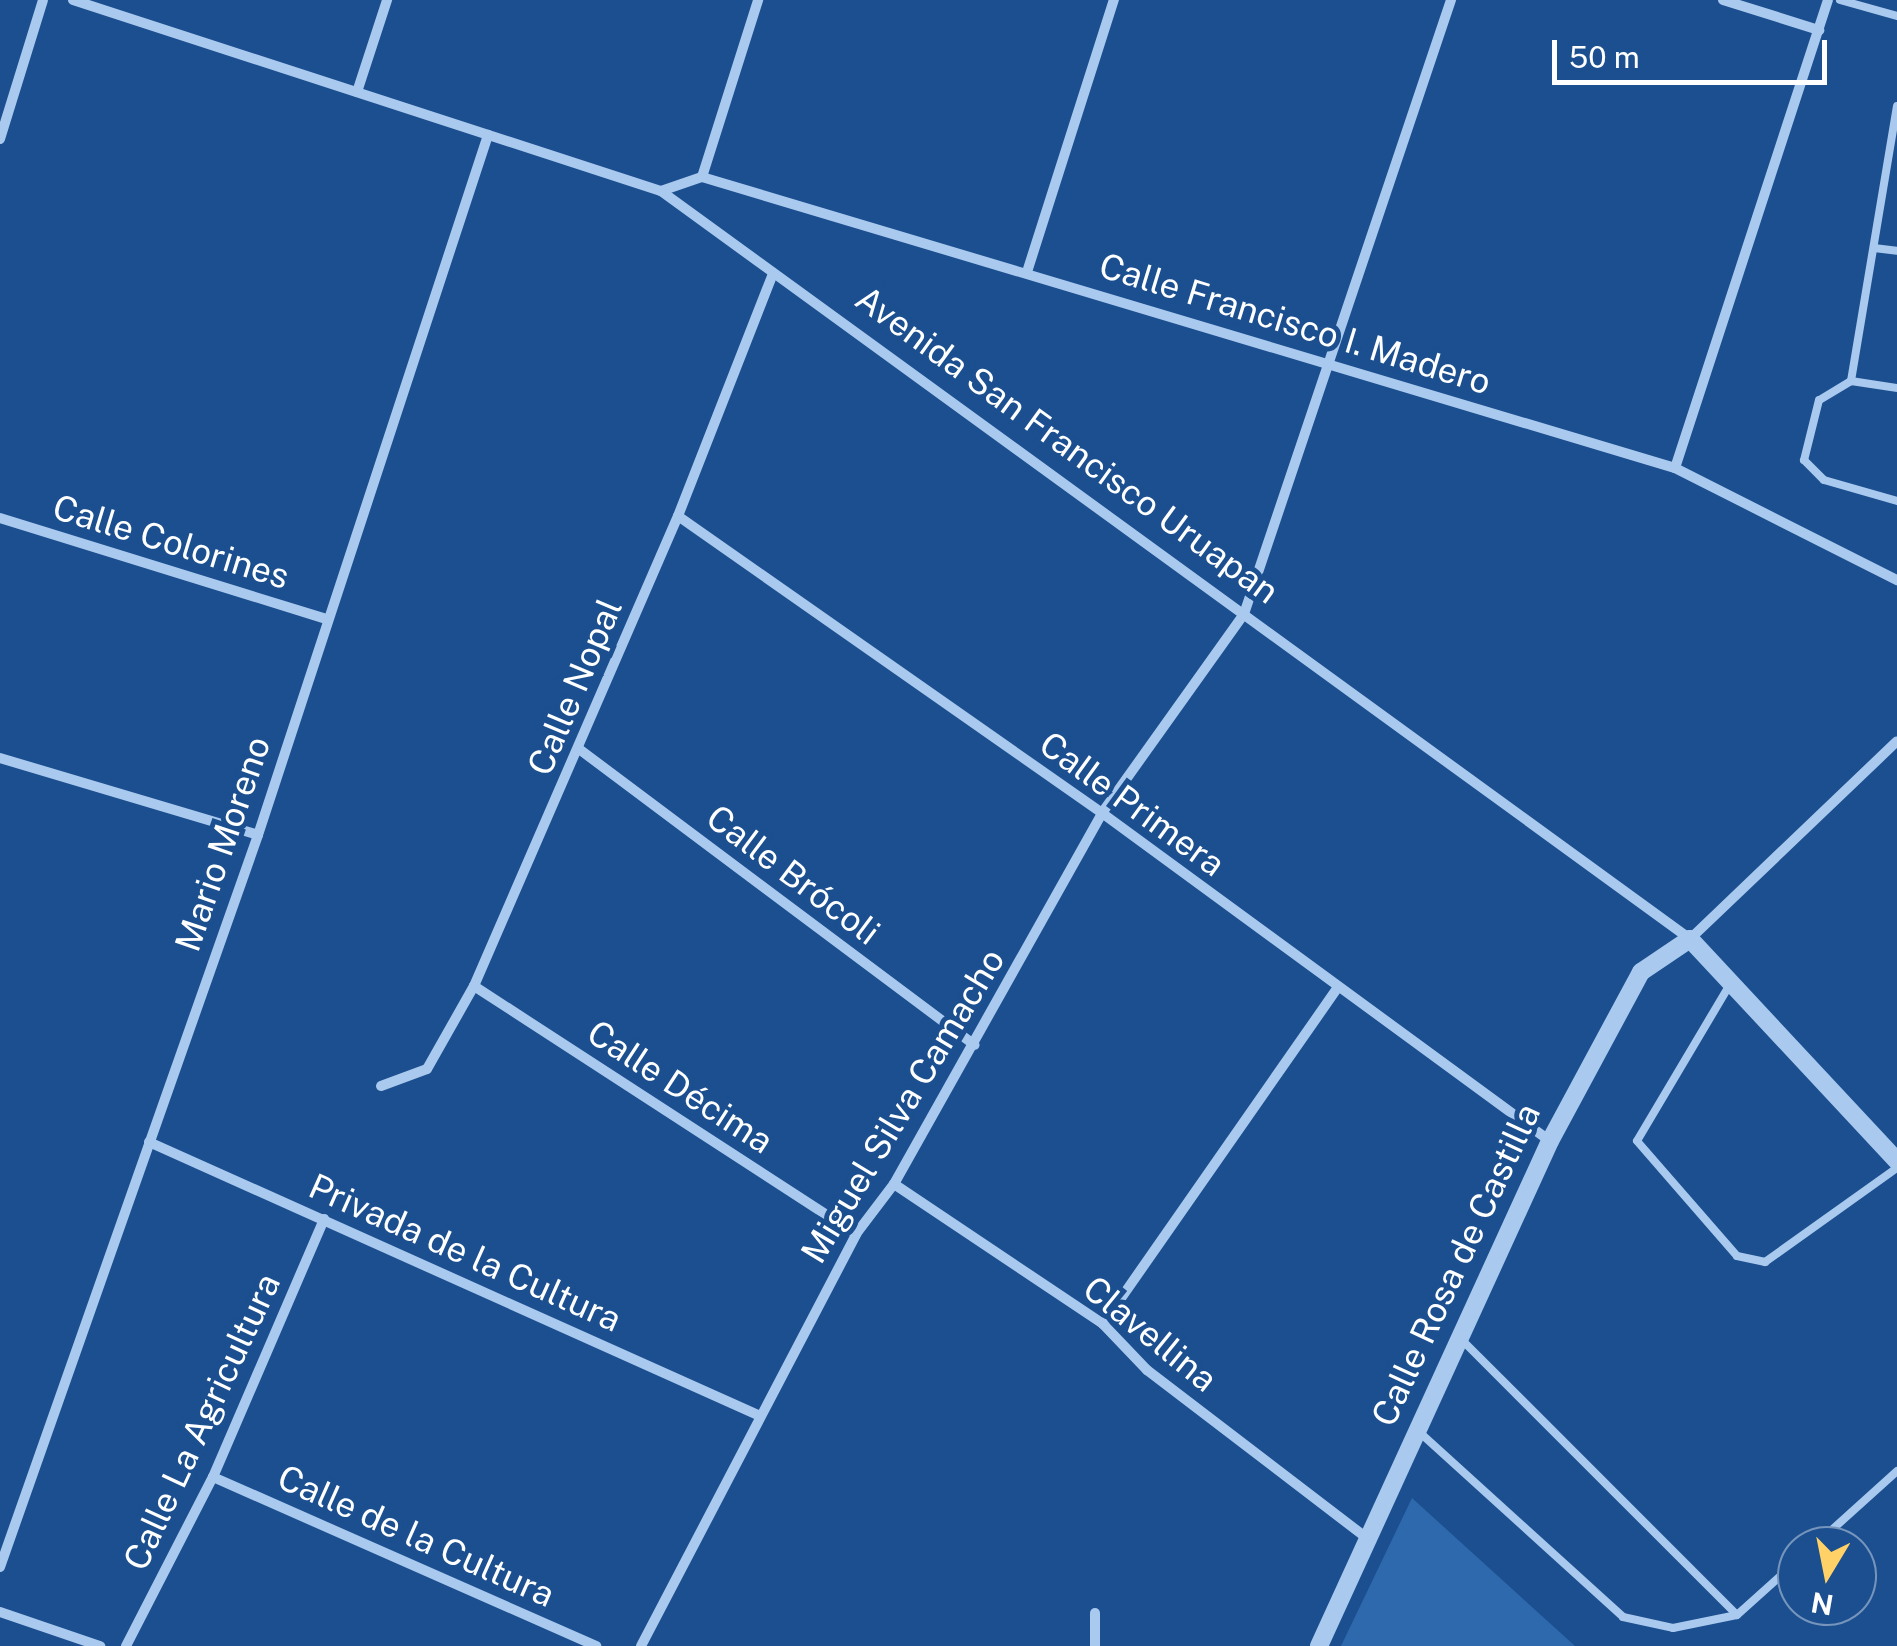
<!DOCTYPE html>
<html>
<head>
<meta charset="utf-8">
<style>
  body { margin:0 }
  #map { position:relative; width:1897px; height:1646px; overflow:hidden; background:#1b4f8f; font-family:"Public Sans",sans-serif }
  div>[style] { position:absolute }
  .green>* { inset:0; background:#2e69ad }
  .service>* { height:8px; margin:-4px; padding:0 4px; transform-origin:4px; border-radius:4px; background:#a9c9ee }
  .minor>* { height:10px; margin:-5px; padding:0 5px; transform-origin:5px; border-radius:5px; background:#a9c9ee }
  .tertiary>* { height:18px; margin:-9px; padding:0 9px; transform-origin:9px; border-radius:9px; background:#a9c9ee }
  span { translate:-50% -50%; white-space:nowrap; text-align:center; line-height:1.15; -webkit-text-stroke:10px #1b4f8f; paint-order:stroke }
  .street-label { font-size:35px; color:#fff }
  .north { position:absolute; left:1777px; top:1526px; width:100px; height:100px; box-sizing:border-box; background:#1b4f8f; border:2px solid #7695bc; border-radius:50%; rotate:190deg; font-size:28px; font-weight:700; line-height:40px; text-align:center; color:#fff }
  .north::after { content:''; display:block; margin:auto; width:35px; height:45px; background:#ffd166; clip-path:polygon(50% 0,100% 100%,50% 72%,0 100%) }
  .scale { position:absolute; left:1552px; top:40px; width:275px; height:45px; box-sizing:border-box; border:5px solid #fff; border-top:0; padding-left:12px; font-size:30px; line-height:35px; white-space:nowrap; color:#fff; -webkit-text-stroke:8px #1b4f8f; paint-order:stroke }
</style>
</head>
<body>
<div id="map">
  <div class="green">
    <i style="clip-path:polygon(1412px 1498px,1575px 1646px,1341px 1646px)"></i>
  </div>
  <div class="service">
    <i style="left:1840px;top:0;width:59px;rotate:15.7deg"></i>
    <i style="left:1897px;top:106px;width:279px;rotate:99.5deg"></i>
    <i style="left:1851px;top:381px;width:37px;rotate:149deg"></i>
    <i style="left:1819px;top:400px;width:62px;rotate:104deg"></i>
    <i style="left:1804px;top:460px;width:28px;rotate:45deg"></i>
    <i style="left:1824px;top:480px;width:76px;rotate:16deg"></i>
    <i style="left:1874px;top:248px;width:23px;rotate:7deg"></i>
    <i style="left:1851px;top:381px;width:47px;rotate:8.7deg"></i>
    <i style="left:1729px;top:986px;width:180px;rotate:120.7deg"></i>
    <i style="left:1637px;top:1141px;width:152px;rotate:49deg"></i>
    <i style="left:1737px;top:1256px;width:29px;rotate:12deg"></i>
    <i style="left:1765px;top:1262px;width:162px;rotate:-35.5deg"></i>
    <i style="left:1461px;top:1339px;width:390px;rotate:45deg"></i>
    <i style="left:1417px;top:1430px;width:278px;rotate:42.2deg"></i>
    <i style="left:1623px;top:1617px;width:51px;rotate:12.4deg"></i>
    <i style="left:1673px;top:1628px;width:65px;rotate:-11.5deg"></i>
    <i style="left:1737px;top:1615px;width:81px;rotate:-42deg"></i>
    <i style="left:1814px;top:1546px;width:112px;rotate:-42.1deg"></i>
  </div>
  <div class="minor">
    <i style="left:73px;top:0;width:618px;rotate:18deg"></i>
    <i style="left:661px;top:191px;width:1272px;rotate:36.01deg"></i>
    <i style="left:1690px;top:939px;width:286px;rotate:-43.7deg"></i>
    <i style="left:1723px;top:0;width:101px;rotate:17.4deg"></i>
    <i style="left:357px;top:92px;width:97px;rotate:-71.9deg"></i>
    <i style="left:0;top:139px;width:145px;rotate:-72.8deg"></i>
    <i style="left:702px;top:177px;width:186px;rotate:-72.4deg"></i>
    <i style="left:661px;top:191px;width:43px;rotate:-18.9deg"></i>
    <i style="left:702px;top:177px;width:1016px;rotate:16.65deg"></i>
    <i style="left:1675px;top:468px;width:249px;rotate:26.8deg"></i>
    <i style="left:1027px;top:272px;width:286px;rotate:-72.3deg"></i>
    <i style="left:1675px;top:468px;width:492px;rotate:-71.9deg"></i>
    <i style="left:678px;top:516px;width:518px;rotate:35.01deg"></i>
    <i style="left:1102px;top:813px;width:555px;rotate:36.21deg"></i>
    <i style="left:0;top:518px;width:342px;rotate:17.2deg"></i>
    <i style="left:579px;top:749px;width:494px;rotate:36.8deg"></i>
    <i style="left:0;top:758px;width:269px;rotate:16.6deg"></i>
    <i style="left:474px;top:986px;width:455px;rotate:33deg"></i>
    <i style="left:381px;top:1086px;width:49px;rotate:-20.3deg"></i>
    <i style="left:427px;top:1069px;width:95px;rotate:-60.5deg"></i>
    <i style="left:474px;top:986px;width:512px;rotate:-66.54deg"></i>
    <i style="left:678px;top:516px;width:261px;rotate:-68.6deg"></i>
    <i style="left:149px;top:1142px;width:667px;rotate:24.15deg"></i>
    <i style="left:894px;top:1184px;width:252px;rotate:33.8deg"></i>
    <i style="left:1103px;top:1324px;width:64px;rotate:46.3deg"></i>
    <i style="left:1147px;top:1370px;width:273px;rotate:37.4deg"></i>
    <i style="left:1103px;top:1324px;width:407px;rotate:-55.1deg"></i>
    <i style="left:213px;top:1477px;width:419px;rotate:23.8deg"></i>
    <i style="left:0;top:1567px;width:776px;rotate:-70.58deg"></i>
    <i style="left:258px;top:835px;width:737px;rotate:-71.81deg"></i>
    <i style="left:0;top:1612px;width:106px;rotate:18.8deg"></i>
    <i style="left:126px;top:1646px;width:190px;rotate:-62.8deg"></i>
    <i style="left:213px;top:1477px;width:281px;rotate:-66.7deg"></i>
    <i style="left:641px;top:1646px;width:465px;rotate:-62.4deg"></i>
    <i style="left:856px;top:1234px;width:63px;rotate:-52.8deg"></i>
    <i style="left:894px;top:1184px;width:425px;rotate:-60.7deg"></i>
    <i style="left:1102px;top:813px;width:244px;rotate:-54.5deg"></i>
    <i style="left:1244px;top:614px;width:648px;rotate:-71.37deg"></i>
    <i style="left:1095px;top:1646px;width:33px;rotate:-90deg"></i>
  </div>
  <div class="tertiary">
    <i style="left:1319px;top:1646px;width:555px;rotate:-65.42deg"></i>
    <i style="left:1550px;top:1141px;width:192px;rotate:-61.7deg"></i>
    <i style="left:1641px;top:972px;width:59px;rotate:-34deg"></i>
    <i style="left:1690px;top:939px;width:304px;rotate:47deg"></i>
  </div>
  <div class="street-label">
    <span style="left:1295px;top:324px;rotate:17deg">Calle Francisco I. Madero</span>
    <span style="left:1067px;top:445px;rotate:36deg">Avenida San Francisco Uruapan</span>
    <span style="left:171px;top:542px;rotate:17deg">Calle Colorines</span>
    <span style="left:575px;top:687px;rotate:-67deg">Calle Nopal</span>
    <span style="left:1132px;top:804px;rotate:36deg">Calle Primera</span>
    <span style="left:223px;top:844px;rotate:-71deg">Mario Moreno</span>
    <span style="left:793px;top:875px;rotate:37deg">Calle Brócoli</span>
    <span style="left:680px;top:1087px;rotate:33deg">Calle Décima</span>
    <span style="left:903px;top:1106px;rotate:-59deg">Miguel Silva Camacho</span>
    <span style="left:465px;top:1253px;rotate:24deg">Privada de la Cultura</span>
    <span style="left:1456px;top:1265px;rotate:-65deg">Calle Rosa de Castilla</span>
    <span style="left:1150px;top:1334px;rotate:39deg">Clavellina</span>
    <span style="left:202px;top:1422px;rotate:-65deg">Calle La Agricultura</span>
    <span style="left:416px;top:1536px;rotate:24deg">Calle de la Cultura</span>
  </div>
  <div class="north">N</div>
  <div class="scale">50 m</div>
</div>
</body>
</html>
